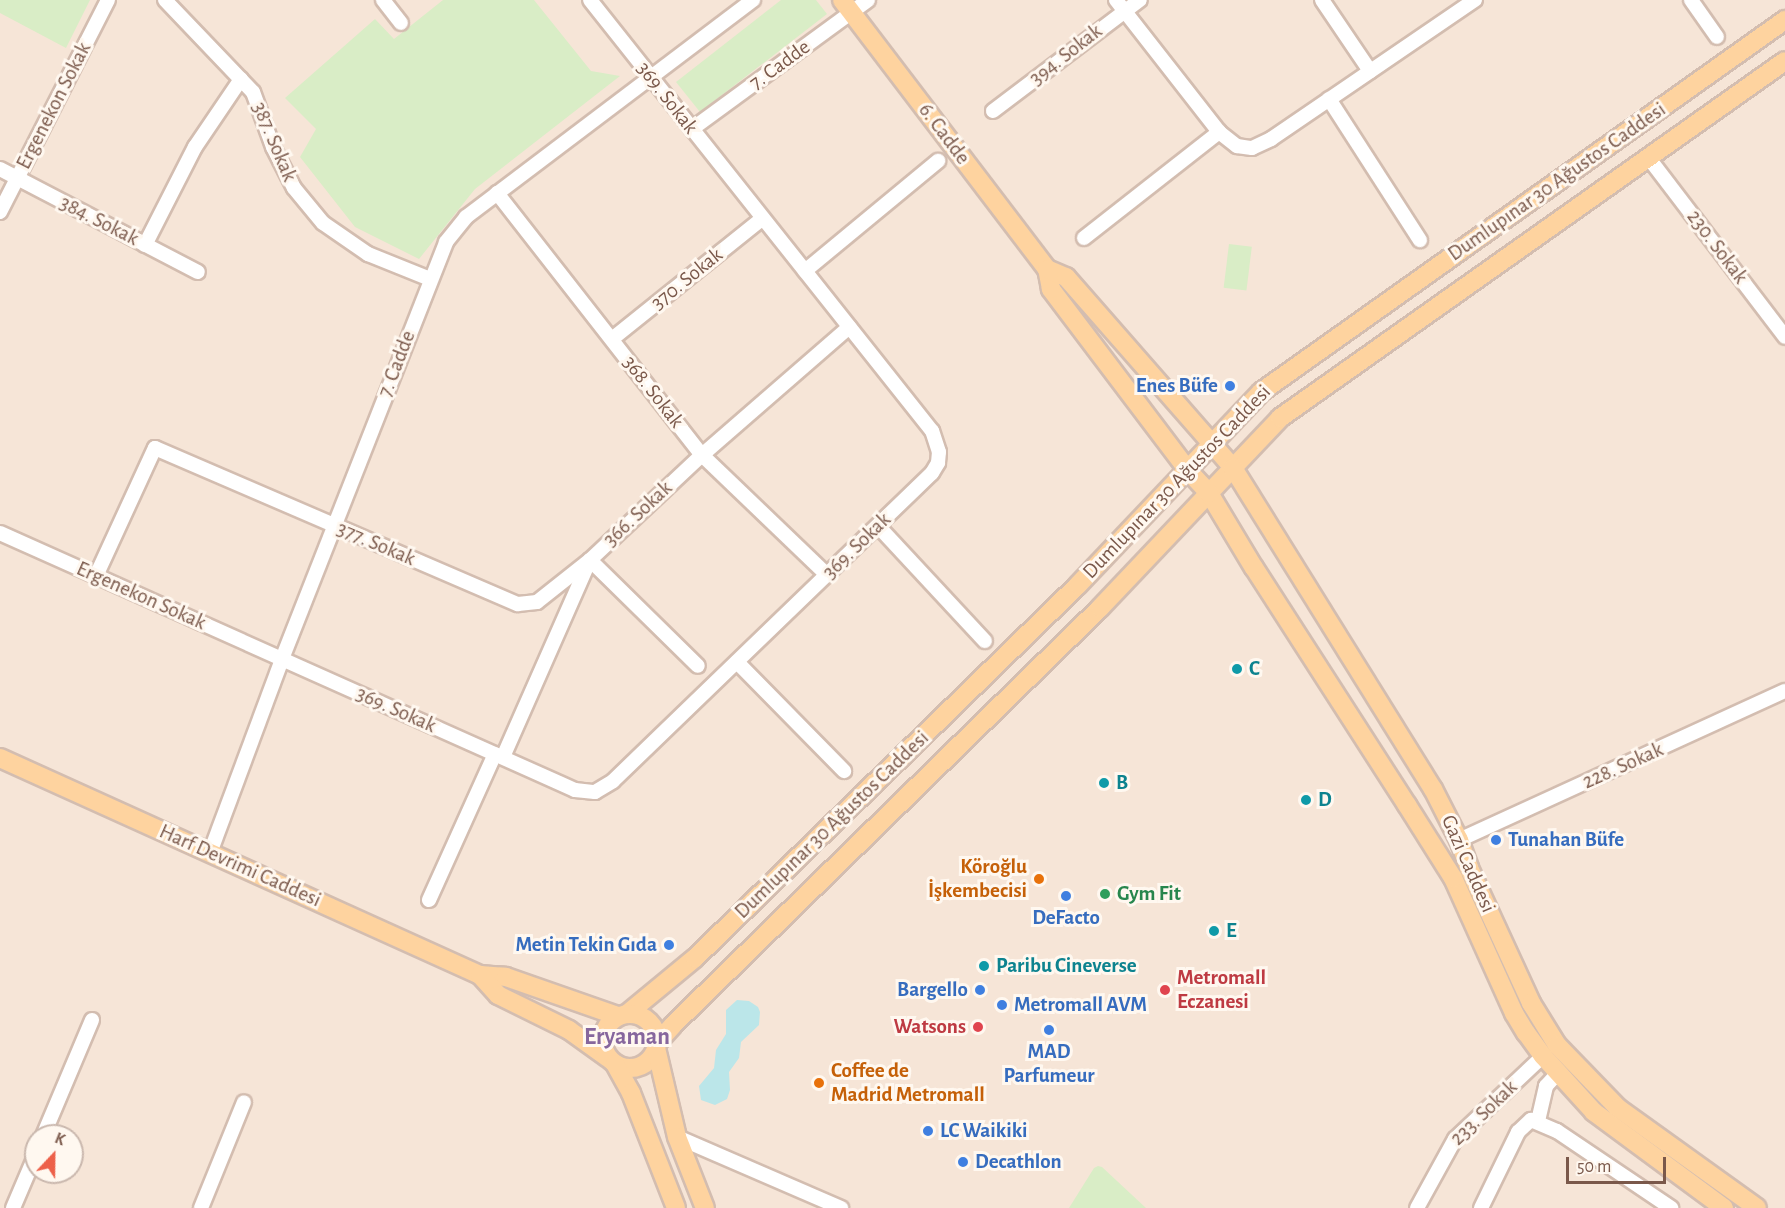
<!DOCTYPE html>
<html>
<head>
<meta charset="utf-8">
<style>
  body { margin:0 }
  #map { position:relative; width:1785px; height:1208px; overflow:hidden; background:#fef4e9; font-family:"Alegreya Sans",sans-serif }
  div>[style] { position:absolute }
  .residential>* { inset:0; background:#f6e5d7 }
  .green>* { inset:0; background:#d9edc6; transform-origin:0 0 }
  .water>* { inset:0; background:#bbe6e9 }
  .roads { filter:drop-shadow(2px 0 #d3bdb0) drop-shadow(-2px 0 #d3bdb0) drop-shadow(0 2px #d3bdb0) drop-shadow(0 -2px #d3bdb0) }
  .minor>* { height:14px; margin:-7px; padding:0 7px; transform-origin:7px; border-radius:7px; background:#fff }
  .major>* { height:18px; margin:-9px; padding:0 9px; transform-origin:9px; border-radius:9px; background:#fed39f }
  .major>.ring { margin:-9px; padding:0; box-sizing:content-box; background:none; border:18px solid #fed39f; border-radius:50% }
  .dots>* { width:16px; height:16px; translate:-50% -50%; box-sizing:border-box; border:3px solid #fff8f0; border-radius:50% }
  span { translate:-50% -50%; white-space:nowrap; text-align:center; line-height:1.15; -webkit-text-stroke:6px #fff8f0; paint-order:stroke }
  .street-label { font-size:21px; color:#7a584a }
  .shop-label { font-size:21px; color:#366cbe; font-weight:700 }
  .right { translate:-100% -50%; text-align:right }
  .left { translate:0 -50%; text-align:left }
  .culture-label { font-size:21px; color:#0d838f; font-weight:700 }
  .food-label { font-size:21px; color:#c56008; font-weight:700 }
  .leisure-label { font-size:21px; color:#27864d; font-weight:700 }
  .health-label { font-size:21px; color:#be3a42; font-weight:700 }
  .quarter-label { font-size:24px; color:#86669d; font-weight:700 }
  .north { position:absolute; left:24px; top:1124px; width:60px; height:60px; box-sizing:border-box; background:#fff8f0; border:2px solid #cab8ae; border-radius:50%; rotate:22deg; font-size:16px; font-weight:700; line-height:24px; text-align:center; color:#7a584a }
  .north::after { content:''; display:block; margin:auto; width:21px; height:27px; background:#ed6049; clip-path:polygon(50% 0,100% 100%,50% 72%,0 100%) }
  .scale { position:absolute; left:1566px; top:1157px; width:100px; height:27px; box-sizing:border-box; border:3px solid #7a584a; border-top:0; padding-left:8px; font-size:18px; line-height:21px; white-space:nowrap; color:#7a584a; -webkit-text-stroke:4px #fff8f0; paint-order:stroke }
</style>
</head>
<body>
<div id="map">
  <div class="residential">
    <i style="clip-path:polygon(evenodd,0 0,1785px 0,1785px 1208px,0 1208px,0 0,36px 1136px,72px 1136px,72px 1172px,36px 1172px,36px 1136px)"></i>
  </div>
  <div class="green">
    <i style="clip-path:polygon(0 0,90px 0,66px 48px,0 13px)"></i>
    <i style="clip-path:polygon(443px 0,534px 0,591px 71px,620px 76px,475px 189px,419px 259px,355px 227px,300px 157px,316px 129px,285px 98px,375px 19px,394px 39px)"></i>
    <i style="clip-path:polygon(781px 0,816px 0,827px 14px,700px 112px,676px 82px)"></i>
    <i style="left:1229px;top:244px;width:23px;height:44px;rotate:7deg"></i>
    <i style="clip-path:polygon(1098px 1166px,1102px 1167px,1146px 1208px,1069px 1208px,1094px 1168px)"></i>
  </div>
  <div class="water">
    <i style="clip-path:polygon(737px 1000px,749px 1001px,758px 1007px,760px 1012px,759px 1025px,741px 1042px,739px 1058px,729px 1072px,730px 1090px,727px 1099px,715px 1105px,701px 1100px,699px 1086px,714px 1068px,716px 1050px,726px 1034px,726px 1010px)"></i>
  </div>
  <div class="roads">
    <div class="minor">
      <i style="left:165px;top:0;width:127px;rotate:46.3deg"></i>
      <i style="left:253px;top:92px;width:59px;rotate:70deg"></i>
      <i style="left:273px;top:147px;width:46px;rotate:62.9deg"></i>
      <i style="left:294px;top:188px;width:45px;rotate:50.4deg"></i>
      <i style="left:323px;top:223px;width:55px;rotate:34.6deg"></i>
      <i style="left:368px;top:254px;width:67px;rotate:22deg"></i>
      <i style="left:383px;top:0;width:29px;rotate:52deg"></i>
      <i style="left:1116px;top:0;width:167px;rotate:52deg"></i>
      <i style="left:1219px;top:132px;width:23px;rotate:38deg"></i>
      <i style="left:1237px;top:146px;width:15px;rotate:8deg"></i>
      <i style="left:1252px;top:148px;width:21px;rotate:-25deg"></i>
      <i style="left:1271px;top:139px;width:247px;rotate:-34.3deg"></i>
      <i style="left:1322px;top:0;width:86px;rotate:55.9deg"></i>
      <i style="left:1691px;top:0;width:45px;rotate:54.9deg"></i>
      <i style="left:1329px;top:99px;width:168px;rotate:57.2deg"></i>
      <i style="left:993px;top:111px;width:184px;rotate:-37.1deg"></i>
      <i style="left:692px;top:129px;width:218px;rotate:-36.2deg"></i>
      <i style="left:1648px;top:157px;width:226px;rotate:52.7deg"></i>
      <i style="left:0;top:169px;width:223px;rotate:27.5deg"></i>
      <i style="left:497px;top:193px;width:333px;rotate:52deg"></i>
      <i style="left:702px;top:455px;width:173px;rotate:43.8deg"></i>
      <i style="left:0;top:212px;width:238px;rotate:-63deg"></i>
      <i style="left:1084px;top:238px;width:172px;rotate:-38.1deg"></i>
      <i style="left:145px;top:245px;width:110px;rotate:-63deg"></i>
      <i style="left:195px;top:147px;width:82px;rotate:-55.9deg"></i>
      <i style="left:805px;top:271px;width:173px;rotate:-39.6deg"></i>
      <i style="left:612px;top:339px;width:193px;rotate:-38.7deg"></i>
      <i style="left:878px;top:526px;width:157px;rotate:47.1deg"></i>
      <i style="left:0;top:533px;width:630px;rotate:24.08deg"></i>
      <i style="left:575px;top:790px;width:20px;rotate:6deg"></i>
      <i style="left:595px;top:792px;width:21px;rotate:-31deg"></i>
      <i style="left:613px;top:781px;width:443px;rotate:-44deg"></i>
      <i style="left:932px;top:473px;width:12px;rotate:-59deg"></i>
      <i style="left:938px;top:463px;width:11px;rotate:-85deg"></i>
      <i style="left:939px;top:452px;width:22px;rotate:-108deg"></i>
      <i style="left:932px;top:431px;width:550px;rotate:-128.43deg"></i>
      <i style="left:96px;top:576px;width:141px;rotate:-65.3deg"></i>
      <i style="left:155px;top:448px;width:395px;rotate:23.3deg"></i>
      <i style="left:518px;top:604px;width:19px;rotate:-6deg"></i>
      <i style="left:537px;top:602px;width:68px;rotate:-38.4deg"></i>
      <i style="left:590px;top:560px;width:151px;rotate:44.5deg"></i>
      <i style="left:737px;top:662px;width:153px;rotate:45.5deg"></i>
      <i style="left:503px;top:757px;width:215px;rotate:-66.2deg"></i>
      <i style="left:590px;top:560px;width:154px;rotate:-43.2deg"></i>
      <i style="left:702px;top:455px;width:195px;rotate:-41deg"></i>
      <i style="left:1459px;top:840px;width:358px;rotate:-24.6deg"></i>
      <i style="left:210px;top:853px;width:207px;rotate:-69.6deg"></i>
      <i style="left:282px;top:659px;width:448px;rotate:-68.5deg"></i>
      <i style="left:446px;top:242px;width:32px;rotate:-51deg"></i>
      <i style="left:466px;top:217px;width:360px;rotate:-37.1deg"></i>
      <i style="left:429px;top:900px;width:160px;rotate:-65.7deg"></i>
      <i style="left:1538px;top:1121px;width:36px;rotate:-77deg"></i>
      <i style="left:1546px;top:1086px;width:18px;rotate:-47deg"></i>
      <i style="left:43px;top:1136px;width:126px;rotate:-67.1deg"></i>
      <i style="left:677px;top:1137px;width:179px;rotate:23.4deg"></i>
      <i style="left:13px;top:1208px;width:59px;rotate:-66.9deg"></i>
      <i style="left:201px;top:1208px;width:114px;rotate:-67.9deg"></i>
      <i style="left:1417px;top:1208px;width:79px;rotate:-61.2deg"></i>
      <i style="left:1455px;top:1139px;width:121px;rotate:-43.3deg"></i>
      <i style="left:1481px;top:1208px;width:85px;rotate:-64deg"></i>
      <i style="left:1518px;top:1132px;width:18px;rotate:-43deg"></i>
      <i style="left:1531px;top:1120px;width:28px;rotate:23deg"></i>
      <i style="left:1557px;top:1131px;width:138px;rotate:34deg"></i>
    </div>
    <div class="major">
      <i style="left:842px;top:0;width:338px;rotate:52.7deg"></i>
      <i style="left:0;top:758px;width:527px;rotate:24.33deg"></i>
      <i style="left:480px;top:975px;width:26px;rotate:4deg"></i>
      <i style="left:506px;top:977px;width:119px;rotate:19.2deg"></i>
      <i style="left:480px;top:975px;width:27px;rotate:48deg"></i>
      <i style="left:498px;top:995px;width:79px;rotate:26.2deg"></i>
      <i style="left:569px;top:1030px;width:48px;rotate:35.7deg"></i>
      <i style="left:627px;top:1014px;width:88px;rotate:-39.5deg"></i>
      <i style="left:695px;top:958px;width:535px;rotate:-44.24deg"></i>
      <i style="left:1078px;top:585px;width:266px;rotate:-46.5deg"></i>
      <i style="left:1261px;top:392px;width:643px;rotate:-35.37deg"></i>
      <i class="ring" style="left:603px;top:1014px;width:36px;height:36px"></i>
      <i style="left:656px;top:1044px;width:25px;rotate:-48deg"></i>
      <i style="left:673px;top:1025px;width:597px;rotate:-44.32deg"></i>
      <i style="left:1100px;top:608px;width:262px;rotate:-46.5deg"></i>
      <i style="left:1280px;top:418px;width:618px;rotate:-35.26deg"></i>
      <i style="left:656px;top:1048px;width:91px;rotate:76.7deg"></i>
      <i style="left:677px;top:1137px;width:76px;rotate:68.5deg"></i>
      <i style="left:615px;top:1064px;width:33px;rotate:61deg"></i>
      <i style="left:631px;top:1093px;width:123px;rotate:68.6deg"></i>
      <i style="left:1724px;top:1208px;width:162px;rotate:-143.6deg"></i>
      <i style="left:1594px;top:1112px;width:76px;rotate:-132.3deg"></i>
      <i style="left:1543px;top:1056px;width:29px;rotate:-126deg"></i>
      <i style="left:1526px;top:1033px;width:23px;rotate:-121deg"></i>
      <i style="left:1514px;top:1013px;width:148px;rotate:-114.3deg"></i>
      <i style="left:1453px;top:878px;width:86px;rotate:-122.2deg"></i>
      <i style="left:1407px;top:805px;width:282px;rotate:-122.8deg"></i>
      <i style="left:1254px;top:568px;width:87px;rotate:-121deg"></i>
      <i style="left:1209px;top:493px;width:33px;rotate:-133deg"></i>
      <i style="left:1187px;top:469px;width:226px;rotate:-127.1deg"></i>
      <i style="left:1051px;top:289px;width:20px;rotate:-101deg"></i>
      <i style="left:1047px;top:269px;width:21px;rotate:23deg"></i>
      <i style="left:1066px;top:277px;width:254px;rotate:48.8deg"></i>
      <i style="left:1233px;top:468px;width:378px;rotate:58.1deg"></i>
      <i style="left:1433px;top:789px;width:57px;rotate:63deg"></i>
      <i style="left:1459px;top:840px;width:30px;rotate:70deg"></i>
      <i style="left:1469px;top:868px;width:149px;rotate:65.3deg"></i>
      <i style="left:1531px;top:1003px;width:49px;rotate:58.2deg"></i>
      <i style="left:1557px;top:1045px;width:88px;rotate:45.9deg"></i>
      <i style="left:1618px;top:1108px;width:171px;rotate:35.7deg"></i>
    </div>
  </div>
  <div class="dots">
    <i style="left:1230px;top:386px;background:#3f7fe0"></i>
    <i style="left:1237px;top:669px;background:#0f9aa8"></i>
    <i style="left:1104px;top:783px;background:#0f9aa8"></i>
    <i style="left:1306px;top:800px;background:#0f9aa8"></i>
    <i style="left:1496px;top:840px;background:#3f7fe0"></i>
    <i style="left:1039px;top:879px;background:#e8710a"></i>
    <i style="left:1105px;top:894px;background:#2e9e5b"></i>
    <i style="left:1066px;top:896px;background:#3f7fe0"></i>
    <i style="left:1214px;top:931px;background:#0f9aa8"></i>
    <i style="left:669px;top:945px;background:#3f7fe0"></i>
    <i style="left:984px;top:966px;background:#0f9aa8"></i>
    <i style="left:980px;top:990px;background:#3f7fe0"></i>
    <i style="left:1165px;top:990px;background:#e0444e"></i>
    <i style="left:1002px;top:1005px;background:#3f7fe0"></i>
    <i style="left:978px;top:1027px;background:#e0444e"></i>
    <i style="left:1049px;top:1030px;background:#3f7fe0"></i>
    <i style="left:819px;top:1083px;background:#e8710a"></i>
    <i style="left:928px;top:1131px;background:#3f7fe0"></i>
    <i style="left:963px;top:1162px;background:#3f7fe0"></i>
  </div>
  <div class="street-label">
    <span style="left:1066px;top:55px;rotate:-38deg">394. Sokak</span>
    <span style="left:780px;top:65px;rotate:-36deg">7. Cadde</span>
    <span style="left:667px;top:98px;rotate:52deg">369. Sokak</span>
    <span style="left:54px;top:106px;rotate:-63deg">Ergenekon Sokak</span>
    <span style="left:944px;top:134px;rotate:53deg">6. Cadde</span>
    <span style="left:274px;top:142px;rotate:67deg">387. Sokak</span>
    <span style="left:1557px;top:182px;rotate:-35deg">Dumlupınar 30 Ağustos Caddesi</span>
    <span style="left:99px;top:221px;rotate:27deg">384. Sokak</span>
    <span style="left:1717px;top:247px;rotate:53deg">230. Sokak</span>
    <span style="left:687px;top:279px;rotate:-39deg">370. Sokak</span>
    <span style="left:397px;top:364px;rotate:-69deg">7. Cadde</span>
    <span style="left:653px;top:392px;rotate:52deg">368. Sokak</span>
    <span style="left:1177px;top:482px;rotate:-46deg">Dumlupınar 30 Ağustos Caddesi</span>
    <span style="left:638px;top:514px;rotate:-43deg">366. Sokak</span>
    <span style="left:376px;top:544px;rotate:23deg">377. Sokak</span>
    <span style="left:857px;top:546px;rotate:-44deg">369. Sokak</span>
    <span style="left:141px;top:596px;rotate:24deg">Ergenekon Sokak</span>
    <span style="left:396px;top:710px;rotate:24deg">369. Sokak</span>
    <span style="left:1623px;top:766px;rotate:-24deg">228. Sokak</span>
    <span style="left:832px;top:825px;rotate:-44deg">Dumlupınar 30 Ağustos Caddesi</span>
    <span style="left:1468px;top:864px;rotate:66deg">Gazi Caddesi</span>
    <span style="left:240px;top:866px;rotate:24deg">Harf Devrimi Caddesi</span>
    <span style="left:1484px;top:1113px;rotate:-44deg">233. Sokak</span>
  </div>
  <div class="shop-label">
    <span class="right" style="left:1218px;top:386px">Enes Büfe</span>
    <span class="left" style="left:1508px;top:840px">Tunahan Büfe</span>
    <span style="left:1066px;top:918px">DeFacto</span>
    <span class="right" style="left:657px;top:945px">Metin Tekin Gıda</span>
    <span class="right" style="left:968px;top:990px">Bargello</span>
    <span class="left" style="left:1014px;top:1005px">Metromall AVM</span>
    <span style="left:1049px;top:1064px">MAD<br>Parfumeur</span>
    <span class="left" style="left:940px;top:1131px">LC Waikiki</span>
    <span class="left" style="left:975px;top:1162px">Decathlon</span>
  </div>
  <div class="culture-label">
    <span class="left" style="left:1249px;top:669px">C</span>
    <span class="left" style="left:1116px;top:783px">B</span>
    <span class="left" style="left:1318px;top:800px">D</span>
    <span class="left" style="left:1226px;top:931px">E</span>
    <span class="left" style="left:996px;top:966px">Paribu Cineverse</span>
  </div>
  <div class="food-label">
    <span class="right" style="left:1027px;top:879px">Köroğlu<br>İşkembecisi</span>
    <span class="left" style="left:831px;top:1083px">Coffee de<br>Madrid Metromall</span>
  </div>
  <div class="leisure-label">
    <span class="left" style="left:1117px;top:894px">Gym Fit</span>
  </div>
  <div class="health-label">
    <span class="left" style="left:1177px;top:990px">Metromall<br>Eczanesi</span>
    <span class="right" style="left:966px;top:1027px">Watsons</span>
  </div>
  <div class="quarter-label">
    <span style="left:627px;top:1038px">Eryaman</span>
  </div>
  <div class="north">K</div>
  <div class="scale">50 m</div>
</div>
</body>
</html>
